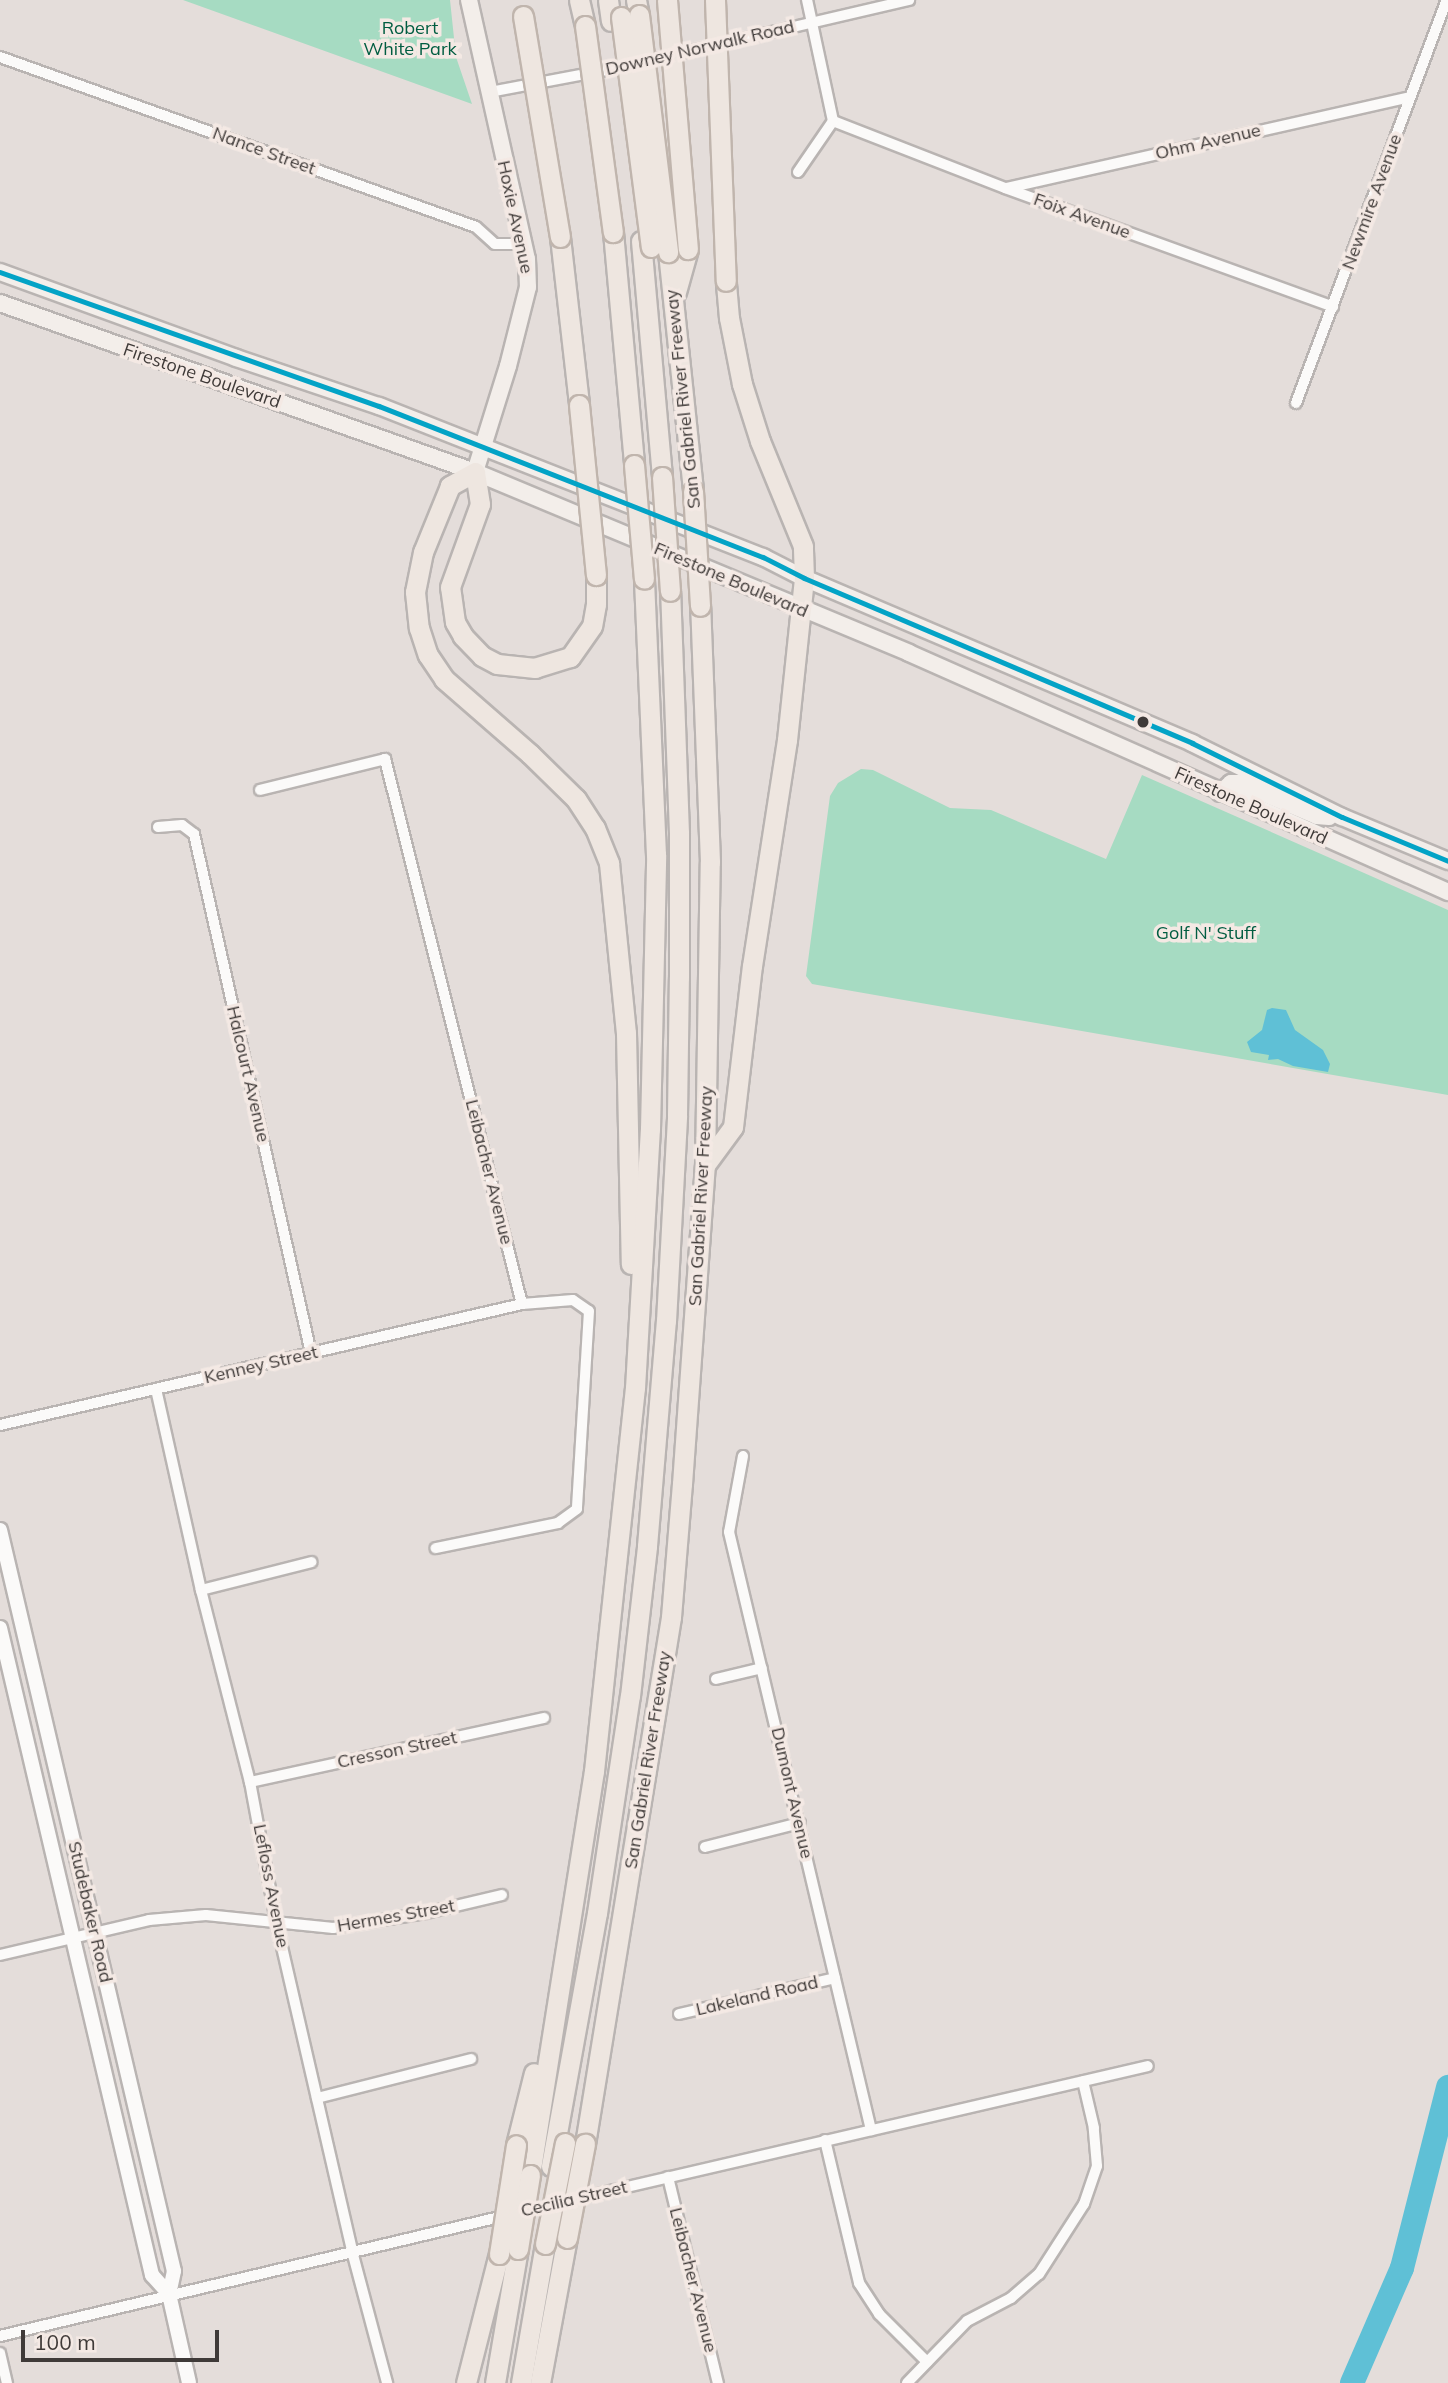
<!DOCTYPE html>
<html>
<head>
<meta charset="utf-8">
<style>
  body { margin:0 }
  #map { position:relative; width:1448px; height:2383px; overflow:hidden; background:#e4ddda; font-family:Mulish,sans-serif }
  div>[style] { position:absolute }
  .green>* { inset:0; background:#a6dbc2 }
  .water>* { inset:0; background:#5fc0d6 }
  .river>* { height:24px; margin:-12px; padding:0 12px; transform-origin:12px; border-radius:12px; background:#5fc0d6 }
  .roads { filter:drop-shadow(2px 0 #b9b4b2) drop-shadow(-2px 0 #b9b4b2) drop-shadow(0 2px #b9b4b2) drop-shadow(0 -2px #b9b4b2) }
  .minor>* { height:10px; margin:-5px; padding:0 5px; transform-origin:5px; border-radius:5px; background:#fbfaf9 }
  .secondary>* { height:14px; margin:-7px; padding:0 7px; transform-origin:7px; border-radius:7px; background:#fbfaf9 }
  .primary>* { height:16px; margin:-8px; padding:0 8px; transform-origin:8px; border-radius:8px; background:#f3eeea }
  .motorway>* { height:19px; margin:-9.5px; padding:0 9.5px; transform-origin:9.5px; border-radius:9.5px; background:#eee6e0 }
  .bridges { filter:drop-shadow(2px 0 #c0b5ad) drop-shadow(-2px 0 #c0b5ad) drop-shadow(0 2px #c0b5ad) drop-shadow(0 -2px #c0b5ad) }
  .motorway-bridge>* { height:19px; margin:-9.5px; padding:0 9.5px; transform-origin:9.5px; border-radius:9.5px; background:#eee6e0 }
  .bus-1>* { height:5px; margin:-2.5px; padding:0 2.5px; transform-origin:2.5px; border-radius:2.5px; background:#03a3c6 }
  .dots>* { width:19px; height:19px; translate:-50% -50%; box-sizing:border-box; border:4px solid #f4e9e4; border-radius:50% }
  span { translate:-50% -50%; white-space:nowrap; text-align:center; line-height:1.15; -webkit-text-stroke:7px #f4e9e4; paint-order:stroke }
  .park-label { font-size:18px; color:#005d41 }
  .street-label { font-size:18px; color:#3f3a38 }
  .scale { position:absolute; left:21px; top:2330px; width:198px; height:32px; box-sizing:border-box; border:4px solid #3f3a38; border-top:0; padding-left:9px; font-size:21px; line-height:24px; white-space:nowrap; color:#3f3a38; -webkit-text-stroke:5px #f4e9e4; paint-order:stroke }
</style>
</head>
<body>
<div id="map">
  <div class="green">
    <i style="clip-path:polygon(183px 0,450px 0,456px 57px,472px 104px)"></i>
    <i style="clip-path:polygon(861px 769px,873px 770px,950px 808px,991px 810px,1106px 859px,1142px 775px,1448px 910px,1448px 1095px,812px 984px,806px 976px,830px 796px,838px 783px)"></i>
  </div>
  <div class="water">
    <i style="clip-path:polygon(1272px 1008px,1286px 1010px,1295px 1030px,1323px 1050px,1330px 1064px,1328px 1072px,1293px 1066px,1278px 1059px,1268px 1060px,1269px 1055px,1251px 1052px,1247px 1042px,1262px 1030px,1267px 1010px)"></i>
  </div>
  <div class="river">
    <i style="left:1352px;top:2383px;width:125px;rotate:-66.5deg"></i>
    <i style="left:1402px;top:2268px;width:187px;rotate:-75.7deg"></i>
  </div>
  <div class="roads">
    <div class="minor">
      <i style="left:0;top:57px;width:505px;rotate:19.65deg"></i>
      <i style="left:476px;top:227px;width:25px;rotate:42deg"></i>
      <i style="left:495px;top:244px;width:29px"></i>
      <i style="left:490px;top:92px;width:129px;rotate:-10.7deg"></i>
      <i style="left:617px;top:68px;width:300px;rotate:-13.1deg"></i>
      <i style="left:833px;top:121px;width:185px;rotate:21.3deg"></i>
      <i style="left:1005px;top:188px;width:349px;rotate:19.9deg"></i>
      <i style="left:798px;top:172px;width:62px;rotate:-55.5deg"></i>
      <i style="left:833px;top:121px;width:124px;rotate:-102.1deg"></i>
      <i style="left:1007px;top:188px;width:413px;rotate:-12.7deg"></i>
      <i style="left:1296px;top:403px;width:430px;rotate:-69.5deg"></i>
      <i style="left:260px;top:790px;width:129px;rotate:-13.9deg"></i>
      <i style="left:385px;top:759px;width:562px;rotate:75.89deg"></i>
      <i style="left:522px;top:1304px;width:51px;rotate:-4.5deg"></i>
      <i style="left:573px;top:1300px;width:19px;rotate:35deg"></i>
      <i style="left:589px;top:1311px;width:198px;rotate:93.5deg"></i>
      <i style="left:577px;top:1509px;width:24px;rotate:144deg"></i>
      <i style="left:558px;top:1523px;width:125px;rotate:168.4deg"></i>
      <i style="left:158px;top:827px;width:24px;rotate:-5deg"></i>
      <i style="left:182px;top:825px;width:15px;rotate:37deg"></i>
      <i style="left:194px;top:834px;width:532px;rotate:77.3deg"></i>
      <i style="left:156px;top:1389px;width:206px;rotate:77.4deg"></i>
      <i style="left:201px;top:1590px;width:198px;rotate:75.7deg"></i>
      <i style="left:250px;top:1782px;width:141px;rotate:79.4deg"></i>
      <i style="left:276px;top:1921px;width:339px;rotate:77deg"></i>
      <i style="left:352px;top:2251px;width:137px;rotate:75.1deg"></i>
      <i style="left:0;top:1425px;width:536px;rotate:-13.05deg"></i>
      <i style="left:743px;top:1456px;width:77px;rotate:100.4deg"></i>
      <i style="left:729px;top:1532px;width:615px;rotate:76.64deg"></i>
      <i style="left:201px;top:1590px;width:114px;rotate:-14.2deg"></i>
      <i style="left:716px;top:1679px;width:47px;rotate:-13.4deg"></i>
      <i style="left:250px;top:1782px;width:301px;rotate:-12.3deg"></i>
      <i style="left:705px;top:1847px;width:98px;rotate:-14.2deg"></i>
      <i style="left:0;top:1955px;width:153px;rotate:-13.2deg"></i>
      <i style="left:149px;top:1920px;width:57px;rotate:-5deg"></i>
      <i style="left:206px;top:1915px;width:128px;rotate:5.8deg"></i>
      <i style="left:333px;top:1928px;width:94px;rotate:-9.2deg"></i>
      <i style="left:426px;top:1913px;width:78px;rotate:-13.3deg"></i>
      <i style="left:679px;top:2014px;width:160px;rotate:-13deg"></i>
      <i style="left:317px;top:2098px;width:159px;rotate:-14.2deg"></i>
      <i style="left:825px;top:2140px;width:147px;rotate:76.6deg"></i>
      <i style="left:859px;top:2283px;width:37px;rotate:57deg"></i>
      <i style="left:879px;top:2314px;width:68px;rotate:45deg"></i>
      <i style="left:668px;top:2177px;width:212px;rotate:76.4deg"></i>
      <i style="left:571px;top:2200px;width:592px;rotate:-13.07deg"></i>
      <i style="left:0;top:2336px;width:522px;rotate:-13.4deg"></i>
      <i style="left:0;top:2353px;width:31px;rotate:77deg"></i>
      <i style="left:907px;top:2383px;width:86px;rotate:-45.9deg"></i>
      <i style="left:967px;top:2321px;width:50px;rotate:-27.6deg"></i>
      <i style="left:1011px;top:2298px;width:37px;rotate:-41deg"></i>
      <i style="left:1039px;top:2274px;width:83px;rotate:-57.3deg"></i>
      <i style="left:1084px;top:2204px;width:40px;rotate:-71.1deg"></i>
      <i style="left:1097px;top:2166px;width:38px;rotate:-95deg"></i>
      <i style="left:1094px;top:2128px;width:48px;rotate:-103.2deg"></i>
    </div>
    <div class="secondary">
      <i style="left:0;top:1530px;width:761px;rotate:76.79deg"></i>
      <i style="left:174px;top:2271px;width:24px;rotate:102deg"></i>
      <i style="left:169px;top:2294px;width:91px;rotate:77.3deg"></i>
      <i style="left:0;top:1628px;width:665px;rotate:76.78deg"></i>
      <i style="left:152px;top:2275px;width:25px;rotate:48deg"></i>
    </div>
    <div class="primary">
      <i style="left:469px;top:0;width:265px;rotate:77.4deg"></i>
      <i style="left:527px;top:259px;width:28px;rotate:88deg"></i>
      <i style="left:528px;top:287px;width:81px;rotate:104.2deg"></i>
      <i style="left:508px;top:366px;width:111px;rotate:107.3deg"></i>
      <i style="left:0;top:272px;width:251px;rotate:20deg"></i>
      <i style="left:236px;top:358px;width:151px;rotate:18.6deg"></i>
      <i style="left:379px;top:406px;width:413px;rotate:21.5deg"></i>
      <i style="left:763px;top:557px;width:46px;rotate:27.1deg"></i>
      <i style="left:804px;top:578px;width:422px;rotate:23deg"></i>
      <i style="left:1192px;top:743px;width:167px;rotate:26.3deg"></i>
      <i style="left:1342px;top:817px;width:115px;rotate:22.5deg"></i>
      <i style="left:0;top:303px;width:504px;rotate:19.59deg"></i>
      <i style="left:475px;top:472px;width:470px;rotate:22.6deg"></i>
      <i style="left:909px;top:653px;width:590px;rotate:23.91deg"></i>
      <i style="left:1220px;top:793px;width:15px;rotate:-42deg"></i>
      <i style="left:1231px;top:783px;width:8px"></i>
      <i style="left:1239px;top:783px;width:85px;rotate:22.9deg"></i>
      <i style="left:1317px;top:816px;width:12px;rotate:5deg"></i>
    </div>
    <div class="motorway">
      <i style="left:579px;top:0;width:27px;rotate:77deg"></i>
      <i style="left:608px;top:0;width:21px;rotate:82deg"></i>
      <i style="left:636px;top:0;width:15px;rotate:79deg"></i>
      <i style="left:613px;top:232px;width:234px;rotate:84.8deg"></i>
      <i style="left:560px;top:237px;width:169px;rotate:83.5deg"></i>
      <i style="left:641px;top:241px;width:237px;rotate:84.9deg"></i>
      <i style="left:668px;top:252px;width:240px;rotate:84deg"></i>
      <i style="left:676px;top:292px;width:45px;rotate:-74.4deg"></i>
      <i style="left:596px;top:575px;width:29px;rotate:90deg"></i>
      <i style="left:596px;top:604px;width:22px;rotate:100deg"></i>
      <i style="left:592px;top:626px;width:38px;rotate:125deg"></i>
      <i style="left:570px;top:657px;width:37px;rotate:163deg"></i>
      <i style="left:535px;top:668px;width:38px;rotate:-174deg"></i>
      <i style="left:497px;top:664px;width:17px;rotate:-152deg"></i>
      <i style="left:482px;top:656px;width:28px;rotate:-134deg"></i>
      <i style="left:463px;top:636px;width:16px;rotate:-120deg"></i>
      <i style="left:455px;top:622px;width:35px;rotate:-98deg"></i>
      <i style="left:450px;top:587px;width:88px;rotate:-70.1deg"></i>
      <i style="left:480px;top:504px;width:32px;rotate:-99deg"></i>
      <i style="left:475px;top:472px;width:29px;rotate:151deg"></i>
      <i style="left:450px;top:486px;width:71px;rotate:112.2deg"></i>
      <i style="left:423px;top:552px;width:41px;rotate:101.3deg"></i>
      <i style="left:415px;top:592px;width:36px;rotate:84deg"></i>
      <i style="left:419px;top:628px;width:28px;rotate:72deg"></i>
      <i style="left:428px;top:655px;width:29px;rotate:56deg"></i>
      <i style="left:444px;top:679px;width:114px;rotate:41.1deg"></i>
      <i style="left:530px;top:754px;width:64px;rotate:44.4deg"></i>
      <i style="left:576px;top:799px;width:35px;rotate:57deg"></i>
      <i style="left:595px;top:828px;width:38px;rotate:68deg"></i>
      <i style="left:609px;top:863px;width:171px;rotate:84.3deg"></i>
      <i style="left:626px;top:1033px;width:231px;rotate:88.8deg"></i>
      <i style="left:705px;top:1165px;width:47px;rotate:-53.6deg"></i>
      <i style="left:733px;top:1127px;width:162px;rotate:-83.3deg"></i>
      <i style="left:752px;top:966px;width:229px;rotate:-81.2deg"></i>
      <i style="left:787px;top:740px;width:163px;rotate:-84deg"></i>
      <i style="left:804px;top:578px;width:32px;rotate:-92deg"></i>
      <i style="left:803px;top:546px;width:113px;rotate:-112.3deg"></i>
      <i style="left:760px;top:441px;width:60px;rotate:-107.5deg"></i>
      <i style="left:742px;top:384px;width:67px;rotate:-101.1deg"></i>
      <i style="left:729px;top:318px;width:37px;rotate:-95deg"></i>
      <i style="left:585px;top:2144px;width:534px;rotate:-80.73deg"></i>
      <i style="left:671px;top:1617px;width:133px;rotate:-85.3deg"></i>
      <i style="left:682px;top:1484px;width:320px;rotate:-85.9deg"></i>
      <i style="left:705px;top:1165px;width:303px;rotate:-89.1deg"></i>
      <i style="left:710px;top:862px;width:256px;rotate:-92.2deg"></i>
      <i style="left:516px;top:2145px;width:74px;rotate:-76deg"></i>
      <i style="left:551px;top:2166px;width:257px;rotate:-79.7deg"></i>
      <i style="left:597px;top:1913px;width:219px;rotate:-81.4deg"></i>
      <i style="left:630px;top:1696px;width:151px;rotate:-83.5deg"></i>
      <i style="left:647px;top:1546px;width:226px;rotate:-85.2deg"></i>
      <i style="left:666px;top:1321px;width:206px;rotate:-86.9deg"></i>
      <i style="left:677px;top:1115px;width:138px;rotate:-89.2deg"></i>
      <i style="left:679px;top:977px;width:144px;rotate:-90deg"></i>
      <i style="left:679px;top:833px;width:242px;rotate:-92.1deg"></i>
      <i style="left:530px;top:2175px;width:409px;rotate:-81deg"></i>
      <i style="left:594px;top:1771px;width:385px;rotate:-83.9deg"></i>
      <i style="left:635px;top:1388px;width:259px;rotate:-86.7deg"></i>
      <i style="left:650px;top:1129px;width:274px;rotate:-88.7deg"></i>
      <i style="left:656px;top:855px;width:276px;rotate:-92.5deg"></i>
      <i style="left:466px;top:2383px;width:133px;rotate:-75.7deg"></i>
      <i style="left:495px;top:2383px;width:136px;rotate:-80.3deg"></i>
      <i style="left:521px;top:2383px;width:141px;rotate:-80.2deg"></i>
      <i style="left:540px;top:2383px;width:147px;rotate:-79.5deg"></i>
    </div>
  </div>
  <div class="bridges">
    <div class="motorway-bridge">
      <i style="left:667px;top:0;width:250px;rotate:85.2deg"></i>
      <i style="left:715px;top:0;width:281px;rotate:87.8deg"></i>
      <i style="left:639px;top:15px;width:239px;rotate:83deg"></i>
      <i style="left:523px;top:16px;width:224px;rotate:80.5deg"></i>
      <i style="left:621px;top:17px;width:232px;rotate:82.6deg"></i>
      <i style="left:585px;top:26px;width:208px;rotate:82.3deg"></i>
      <i style="left:579px;top:405px;width:171px;rotate:84.3deg"></i>
      <i style="left:634px;top:465px;width:114px;rotate:85deg"></i>
      <i style="left:662px;top:477px;width:114px;rotate:86deg"></i>
      <i style="left:693px;top:491px;width:115px;rotate:86.5deg"></i>
      <i style="left:567px;top:2238px;width:96px;rotate:-79.2deg"></i>
      <i style="left:545px;top:2244px;width:103px;rotate:-78.8deg"></i>
      <i style="left:518px;top:2249px;width:75px;rotate:-80.8deg"></i>
      <i style="left:499px;top:2254px;width:110px;rotate:-81.1deg"></i>
    </div>
  </div>
  <div class="bus-1">
    <i style="left:0;top:272px;width:402px;rotate:19.5deg"></i>
    <i style="left:379px;top:406px;width:413px;rotate:21.5deg"></i>
    <i style="left:763px;top:557px;width:46px;rotate:27.1deg"></i>
    <i style="left:804px;top:578px;width:422px;rotate:23deg"></i>
    <i style="left:1192px;top:743px;width:167px;rotate:26.3deg"></i>
    <i style="left:1342px;top:817px;width:115px;rotate:22.5deg"></i>
  </div>
  <div class="dots">
    <i style="left:1143px;top:722px;background:#3f3a38"></i>
  </div>
  <div class="park-label">
    <span style="left:410px;top:39px">Robert<br>White Park</span>
    <span style="left:1206px;top:933px">Golf N' Stuff</span>
  </div>
  <div class="street-label">
    <span style="left:700px;top:48px;rotate:-13deg">Downey Norwalk Road</span>
    <span style="left:1208px;top:142px;rotate:-13deg">Ohm Avenue</span>
    <span style="left:264px;top:151px;rotate:20deg">Nance Street</span>
    <span style="left:1372px;top:202px;rotate:-70deg">Newmire Avenue</span>
    <span style="left:1082px;top:216px;rotate:20deg">Foix Avenue</span>
    <span style="left:515px;top:217px;rotate:78deg">Hoxie Avenue</span>
    <span style="left:202px;top:376px;rotate:19deg">Firestone Boulevard</span>
    <span style="left:683px;top:399px;rotate:-96deg">San Gabriel River Freeway</span>
    <span style="left:731px;top:580px;rotate:23deg">Firestone Boulevard</span>
    <span style="left:1251px;top:806px;rotate:24deg">Firestone Boulevard</span>
    <span style="left:248px;top:1074px;rotate:77deg">Halcourt Avenue</span>
    <span style="left:489px;top:1172px;rotate:76deg">Leibacher Avenue</span>
    <span style="left:701px;top:1196px;rotate:-87deg">San Gabriel River Freeway</span>
    <span style="left:261px;top:1365px;rotate:-13deg">Kenney Street</span>
    <span style="left:397px;top:1750px;rotate:-12deg">Cresson Street</span>
    <span style="left:648px;top:1760px;rotate:-81deg">San Gabriel River Freeway</span>
    <span style="left:792px;top:1793px;rotate:77deg">Dumont Avenue</span>
    <span style="left:271px;top:1886px;rotate:79deg">Lefloss Avenue</span>
    <span style="left:90px;top:1912px;rotate:77deg">Studebaker Road</span>
    <span style="left:396px;top:1916px;rotate:-10deg">Hermes Street</span>
    <span style="left:757px;top:1996px;rotate:-13deg">Lakeland Road</span>
    <span style="left:574px;top:2199px;rotate:-13deg">Cecilia Street</span>
    <span style="left:693px;top:2280px;rotate:76deg">Leibacher Avenue</span>
  </div>
  <div class="scale">100 m</div>
</div>
</body>
</html>
